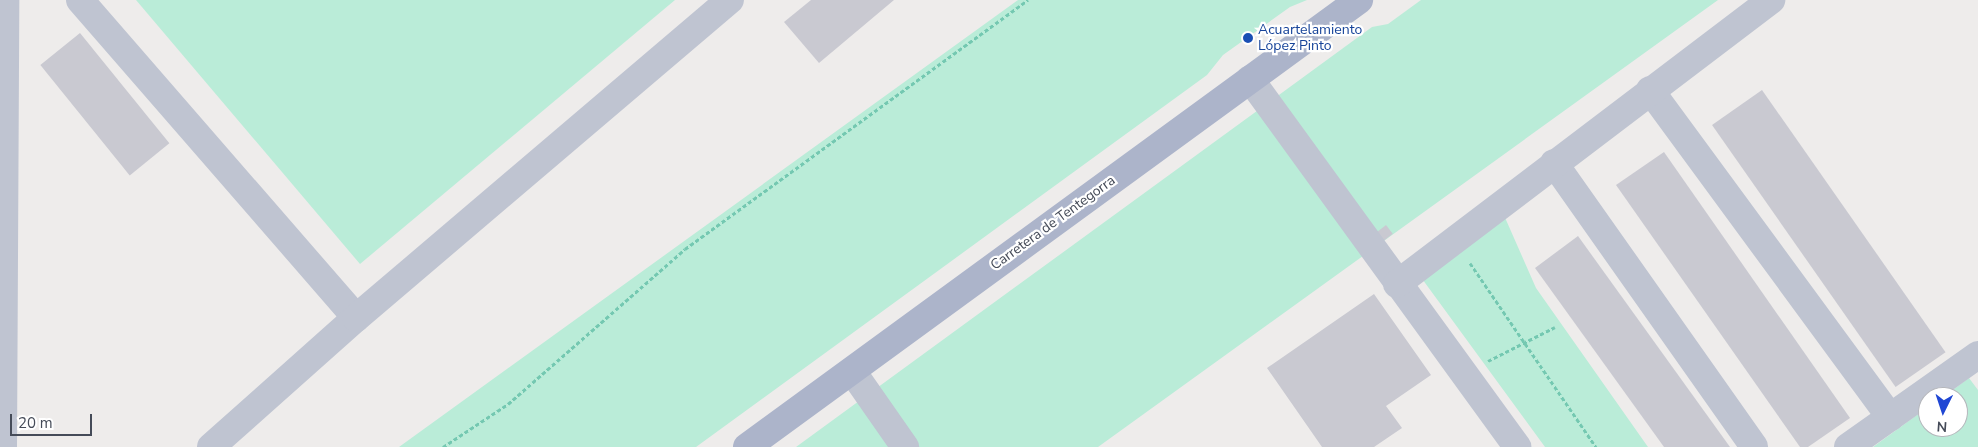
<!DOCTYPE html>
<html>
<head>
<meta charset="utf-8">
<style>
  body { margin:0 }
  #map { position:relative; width:1978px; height:447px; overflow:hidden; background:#eeeceb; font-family:"Nunito Sans",sans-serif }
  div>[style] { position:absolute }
  .green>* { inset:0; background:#baecd8 }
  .building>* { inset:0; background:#c9c9d1; transform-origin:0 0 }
  .path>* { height:3px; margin-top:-1.5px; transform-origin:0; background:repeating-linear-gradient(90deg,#74c8b1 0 4px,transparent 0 6.5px) }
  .minor>* { height:28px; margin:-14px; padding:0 14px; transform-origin:14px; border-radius:14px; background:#bfc4d1 }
  .major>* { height:28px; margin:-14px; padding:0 14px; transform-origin:14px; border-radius:14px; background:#acb4ca }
  .dots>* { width:14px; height:14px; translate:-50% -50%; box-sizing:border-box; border:2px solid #fff; border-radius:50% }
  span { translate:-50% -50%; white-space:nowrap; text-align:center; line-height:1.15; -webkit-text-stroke:4.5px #fff; paint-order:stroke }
  .transit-label { font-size:14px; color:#164399 }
  .left { translate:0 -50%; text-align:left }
  .street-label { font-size:14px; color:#454b58 }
  .north { position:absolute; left:1918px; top:387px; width:50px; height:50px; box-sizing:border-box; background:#fff; border:1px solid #b5b7bc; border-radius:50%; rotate:184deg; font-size:14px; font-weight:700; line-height:20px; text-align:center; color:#454b58 }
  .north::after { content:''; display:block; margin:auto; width:18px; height:22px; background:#2047d4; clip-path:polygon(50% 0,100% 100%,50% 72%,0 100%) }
  .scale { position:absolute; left:10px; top:414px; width:82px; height:22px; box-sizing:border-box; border:2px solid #454b58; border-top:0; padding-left:6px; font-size:15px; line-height:18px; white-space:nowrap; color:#454b58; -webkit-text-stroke:4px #fff; paint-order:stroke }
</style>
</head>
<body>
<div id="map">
  <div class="green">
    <i style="clip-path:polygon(136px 0,675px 0,360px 264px)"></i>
    <i style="clip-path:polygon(1018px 0,1307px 0,1290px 7px,1223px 55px,1207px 75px,696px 447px,399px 447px)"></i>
    <i style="clip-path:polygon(1421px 0,1718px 0,1098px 447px,796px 447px,1372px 27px,1388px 24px)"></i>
    <i style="clip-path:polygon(1503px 213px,1536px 288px,1648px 447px,1545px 447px,1420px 276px)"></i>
    <i style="clip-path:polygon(1969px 378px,1978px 390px,1978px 447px,1873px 447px,1928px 407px,1928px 427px,1958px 427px,1958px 397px,1943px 397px)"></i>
  </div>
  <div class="building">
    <i style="clip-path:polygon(811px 0,894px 0,819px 63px,784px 22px)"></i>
    <i style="left:80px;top:33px;width:142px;height:51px;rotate:51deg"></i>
    <i style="left:1762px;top:90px;width:320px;height:61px;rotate:55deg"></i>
    <i style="clip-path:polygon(1664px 152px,1850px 418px,1808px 447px,1800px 447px,1616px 185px)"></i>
    <i style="left:1386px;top:225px;width:11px;height:17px;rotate:52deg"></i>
    <i style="clip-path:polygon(1578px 236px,1730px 447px,1664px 447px,1535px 268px)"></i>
    <i style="clip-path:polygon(1374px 294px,1431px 375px,1386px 406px,1402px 428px,1374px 447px,1322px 447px,1267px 368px)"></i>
  </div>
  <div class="path">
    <i style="left:1470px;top:263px;width:223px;rotate:55.6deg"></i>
    <i style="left:1488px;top:361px;width:75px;rotate:-26.9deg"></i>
    <i style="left:443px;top:447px;width:78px;rotate:-33.5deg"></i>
    <i style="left:508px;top:404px;width:235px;rotate:-41.2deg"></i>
    <i style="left:685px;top:249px;width:424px;rotate:-36deg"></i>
  </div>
  <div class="minor">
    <i style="left:80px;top:0;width:421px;rotate:49deg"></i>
    <i style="left:1250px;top:79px;width:455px;rotate:54deg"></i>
    <i style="left:1650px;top:90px;width:406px;rotate:53.7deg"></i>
    <i style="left:1554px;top:163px;width:347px;rotate:54.8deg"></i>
    <i style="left:1397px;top:284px;width:470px;rotate:-37.2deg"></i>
    <i style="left:852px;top:371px;width:93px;rotate:55.1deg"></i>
    <i style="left:3px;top:447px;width:447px;rotate:-89.7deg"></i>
    <i style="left:211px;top:447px;width:194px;rotate:-41.7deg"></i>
    <i style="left:356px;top:318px;width:491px;rotate:-40.4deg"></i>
    <i style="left:1848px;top:447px;width:159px;rotate:-35.3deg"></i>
  </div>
  <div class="major">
    <i style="left:747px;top:447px;width:758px;rotate:-36.14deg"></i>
  </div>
  <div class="dots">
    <i style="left:1248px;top:38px;background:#1a4fb4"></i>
  </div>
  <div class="transit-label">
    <span class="left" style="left:1258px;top:38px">Acuartelamiento<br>López Pinto</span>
  </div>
  <div class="street-label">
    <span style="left:1053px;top:223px;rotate:-36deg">Carretera de Tentegorra</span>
  </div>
  <div class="north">N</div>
  <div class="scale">20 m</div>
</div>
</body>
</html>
